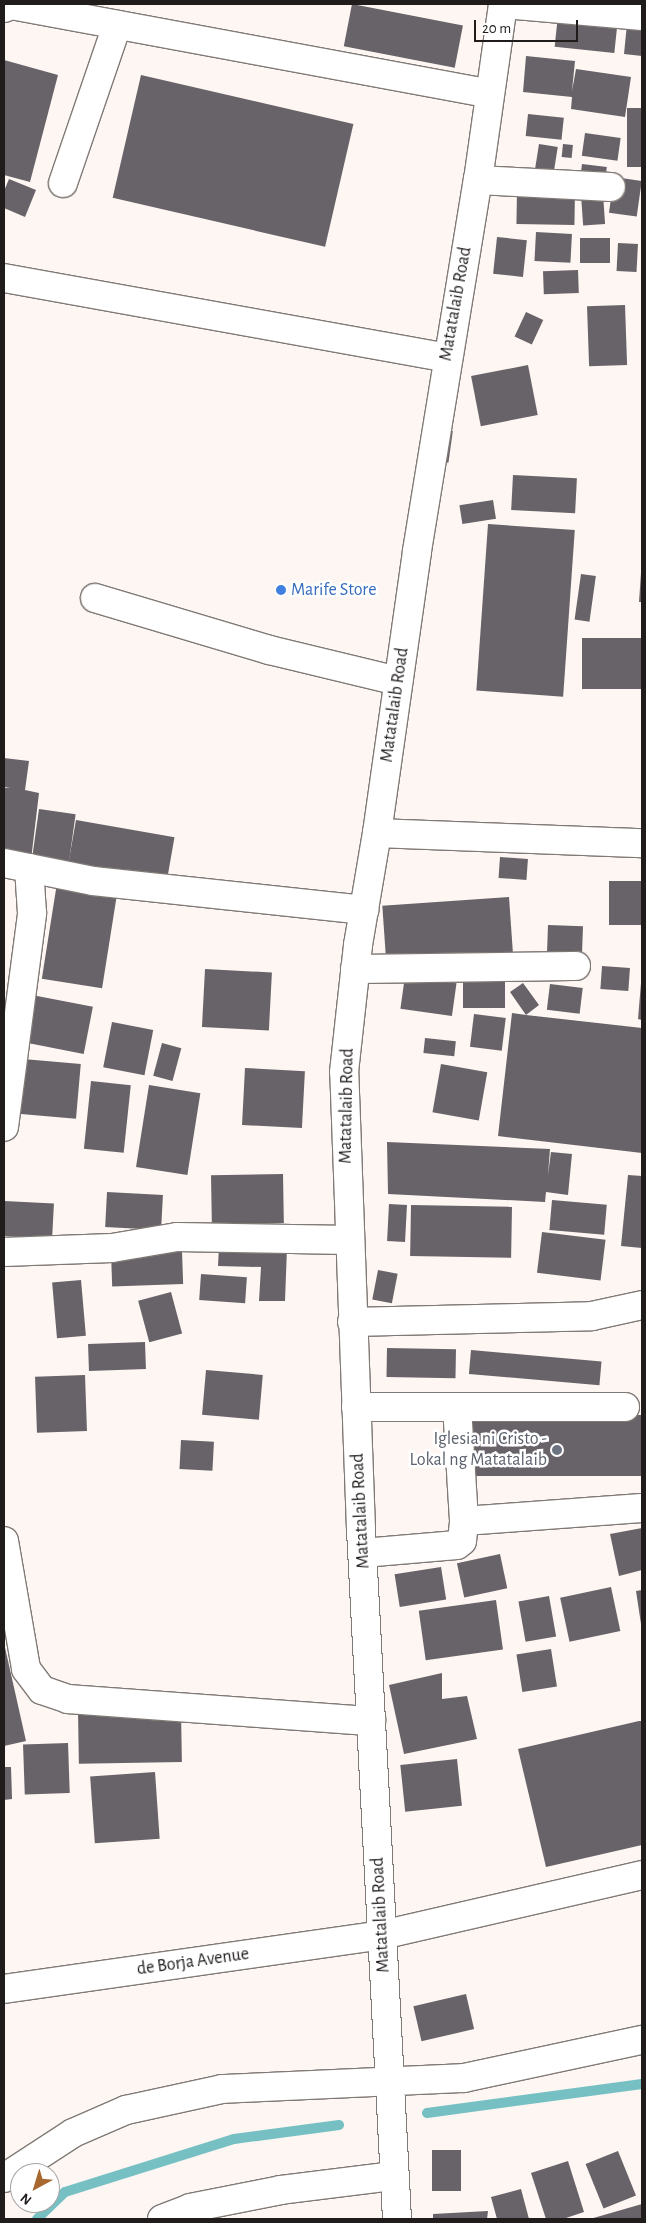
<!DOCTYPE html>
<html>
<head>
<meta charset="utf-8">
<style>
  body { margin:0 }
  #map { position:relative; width:646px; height:2223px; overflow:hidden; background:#fdf6f2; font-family:"Alegreya Sans",sans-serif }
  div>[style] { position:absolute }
  .stream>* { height:10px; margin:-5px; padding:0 5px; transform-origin:5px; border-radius:5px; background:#76c0c4 }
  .building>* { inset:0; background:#686368; transform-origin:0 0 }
  .roads { filter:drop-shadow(1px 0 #807a76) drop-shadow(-1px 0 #807a76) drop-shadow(0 1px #807a76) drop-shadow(0 -1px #807a76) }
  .minor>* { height:28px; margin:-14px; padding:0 14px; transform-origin:14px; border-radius:14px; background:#fff }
  .major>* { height:28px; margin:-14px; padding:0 14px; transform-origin:14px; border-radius:14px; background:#fff }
  .dots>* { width:14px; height:14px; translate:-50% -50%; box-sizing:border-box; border:2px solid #fff; border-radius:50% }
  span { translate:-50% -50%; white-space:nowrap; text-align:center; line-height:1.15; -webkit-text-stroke:5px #fff; paint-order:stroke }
  .street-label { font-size:18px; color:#1f1c1b }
  .shop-label { font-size:18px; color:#366cbe }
  .left { translate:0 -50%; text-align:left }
  .worship-label { font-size:18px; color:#5b616d }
  .right { translate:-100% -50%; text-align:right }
  .frame { position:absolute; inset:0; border:5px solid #1f1c1b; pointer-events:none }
  .north { position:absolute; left:10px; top:2163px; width:50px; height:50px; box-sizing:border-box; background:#fff; border:1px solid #a5a4a4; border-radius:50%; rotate:219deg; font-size:14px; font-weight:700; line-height:20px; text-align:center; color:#1f1c1b }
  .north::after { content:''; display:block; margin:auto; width:18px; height:22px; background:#a76830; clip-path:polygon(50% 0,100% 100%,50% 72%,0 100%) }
  .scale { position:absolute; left:474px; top:20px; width:104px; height:22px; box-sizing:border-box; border:2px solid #1f1c1b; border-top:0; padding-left:6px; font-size:15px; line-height:18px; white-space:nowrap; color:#1f1c1b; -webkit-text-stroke:4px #fff; paint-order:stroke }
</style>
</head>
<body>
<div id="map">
  <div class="stream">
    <i style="left:427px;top:2113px;width:217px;rotate:-7.7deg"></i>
    <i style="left:37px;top:2219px;width:39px;rotate:-44deg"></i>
    <i style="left:65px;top:2192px;width:177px;rotate:-17.4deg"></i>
    <i style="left:234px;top:2139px;width:106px;rotate:-7.6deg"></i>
  </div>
  <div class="building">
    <i style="left:352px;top:4px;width:113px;height:43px;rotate:11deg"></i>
    <i style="left:558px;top:15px;width:60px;height:32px;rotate:6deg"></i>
    <i style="clip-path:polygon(627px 24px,642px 26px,642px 56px,624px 54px)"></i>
    <i style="clip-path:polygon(526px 56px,575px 61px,572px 91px,576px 69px,631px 77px,625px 117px,571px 109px,572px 97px,523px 92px)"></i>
    <i style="clip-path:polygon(4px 60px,58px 75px,30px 182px,4px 175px)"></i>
    <i style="left:141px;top:75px;width:218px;height:126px;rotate:13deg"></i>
    <i style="left:642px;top:108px;width:59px;height:15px;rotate:90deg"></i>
    <i style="left:528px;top:114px;width:36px;height:22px;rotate:6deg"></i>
    <i style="left:585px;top:133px;width:36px;height:23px;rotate:8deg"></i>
    <i style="left:539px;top:144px;width:19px;height:30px;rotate:9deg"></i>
    <i style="left:563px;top:144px;width:10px;height:13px;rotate:6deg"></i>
    <i style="left:582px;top:164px;width:25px;height:12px;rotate:7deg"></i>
    <i style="left:614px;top:177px;width:28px;height:36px;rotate:8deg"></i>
    <i style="clip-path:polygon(9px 179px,36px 190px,25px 217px,4px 208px,4px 191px)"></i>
    <i style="left:517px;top:191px;width:58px;height:33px;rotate:1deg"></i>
    <i style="left:603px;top:194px;width:30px;height:22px;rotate:86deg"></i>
    <i style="left:536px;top:232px;width:36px;height:29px;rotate:3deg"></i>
    <i style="left:497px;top:237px;width:30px;height:37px;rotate:6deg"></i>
    <i style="left:580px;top:238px;width:30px;height:25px"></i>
    <i style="left:618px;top:243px;width:20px;height:28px;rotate:3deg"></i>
    <i style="left:578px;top:270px;width:23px;height:35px;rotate:88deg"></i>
    <i style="left:625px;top:305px;width:60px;height:38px;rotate:88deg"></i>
    <i style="left:526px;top:312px;width:19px;height:27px;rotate:25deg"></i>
    <i style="left:528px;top:365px;width:51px;height:58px;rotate:79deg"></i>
    <i style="left:438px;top:429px;width:15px;height:32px;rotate:8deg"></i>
    <i style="left:513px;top:475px;width:64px;height:35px;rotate:3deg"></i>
    <i style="left:493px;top:500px;width:19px;height:34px;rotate:81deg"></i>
    <i style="left:488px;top:524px;width:87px;height:167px;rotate:4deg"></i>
    <i style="clip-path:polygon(641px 573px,642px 573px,642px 602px,639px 602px)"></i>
    <i style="left:581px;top:574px;width:15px;height:46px;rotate:8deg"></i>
    <i style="left:642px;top:638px;width:51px;height:60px;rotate:90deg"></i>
    <i style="clip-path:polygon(4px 758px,29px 761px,25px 790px,39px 793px,31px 860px,4px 856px,4px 788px,10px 788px,4px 787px)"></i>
    <i style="left:39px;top:809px;width:37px;height:50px;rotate:8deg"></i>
    <i style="left:76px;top:820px;width:100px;height:46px;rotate:10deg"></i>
    <i style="left:500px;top:857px;width:28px;height:21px;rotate:4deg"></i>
    <i style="left:642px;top:881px;width:44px;height:33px;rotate:90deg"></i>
    <i style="left:57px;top:883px;width:61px;height:97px;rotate:9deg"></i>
    <i style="left:509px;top:897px;width:59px;height:127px;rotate:86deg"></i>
    <i style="left:548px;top:925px;width:35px;height:35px;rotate:2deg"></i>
    <i style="left:602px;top:966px;width:28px;height:23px;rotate:4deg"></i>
    <i style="left:205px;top:969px;width:67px;height:58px;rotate:3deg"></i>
    <i style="left:405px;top:976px;width:52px;height:33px;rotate:8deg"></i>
    <i style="left:463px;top:980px;width:42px;height:28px"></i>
    <i style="clip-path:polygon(523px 983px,539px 1005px,526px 1015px,642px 1028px,642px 1153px,498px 1136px,512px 1013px,526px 1015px,510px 992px)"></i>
    <i style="clip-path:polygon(641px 983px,642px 983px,642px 1020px,638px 1019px)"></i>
    <i style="left:550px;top:984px;width:33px;height:26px;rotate:7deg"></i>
    <i style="left:32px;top:995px;width:62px;height:48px;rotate:11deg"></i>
    <i style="left:474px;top:1014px;width:32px;height:33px;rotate:7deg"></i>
    <i style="left:112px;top:1022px;width:42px;height:46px;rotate:11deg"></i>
    <i style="left:425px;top:1038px;width:31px;height:15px;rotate:6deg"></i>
    <i style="left:162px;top:1043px;width:20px;height:34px;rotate:15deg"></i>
    <i style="left:23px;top:1059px;width:58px;height:55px;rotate:5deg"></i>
    <i style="left:441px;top:1064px;width:47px;height:49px;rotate:10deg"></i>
    <i style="left:245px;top:1068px;width:60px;height:57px;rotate:3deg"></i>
    <i style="left:91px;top:1081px;width:40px;height:68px;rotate:6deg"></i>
    <i style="left:149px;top:1085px;width:52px;height:83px;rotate:9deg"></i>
    <i style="clip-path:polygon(387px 1142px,550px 1149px,548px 1175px,551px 1152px,572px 1154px,568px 1195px,546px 1192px,545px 1202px,388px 1194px)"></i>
    <i style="left:283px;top:1174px;width:49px;height:72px;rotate:89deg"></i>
    <i style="clip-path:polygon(628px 1175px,642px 1176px,642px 1248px,621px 1246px)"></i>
    <i style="left:107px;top:1192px;width:56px;height:35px;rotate:3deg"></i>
    <i style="left:552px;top:1200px;width:55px;height:30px;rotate:5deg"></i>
    <i style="left:4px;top:1201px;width:50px;height:35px;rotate:3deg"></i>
    <i style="left:389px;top:1204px;width:18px;height:37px;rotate:3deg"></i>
    <i style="left:411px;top:1205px;width:101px;height:51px;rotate:1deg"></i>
    <i style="left:542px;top:1232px;width:64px;height:41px;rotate:7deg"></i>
    <i style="clip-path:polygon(219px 1246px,287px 1248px,285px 1301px,259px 1301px,261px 1267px,218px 1266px)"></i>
    <i style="left:182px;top:1251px;width:33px;height:71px;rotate:88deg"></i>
    <i style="left:378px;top:1270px;width:20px;height:30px;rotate:11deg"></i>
    <i style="left:201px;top:1274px;width:46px;height:26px;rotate:4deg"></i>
    <i style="left:81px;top:1280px;width:56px;height:29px;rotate:85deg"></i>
    <i style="left:171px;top:1292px;width:43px;height:34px;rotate:75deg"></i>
    <i style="left:145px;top:1342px;width:27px;height:57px;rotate:88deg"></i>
    <i style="left:387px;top:1348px;width:69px;height:29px;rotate:1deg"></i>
    <i style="left:471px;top:1350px;width:131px;height:24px;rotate:5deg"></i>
    <i style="left:206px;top:1370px;width:57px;height:45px;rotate:5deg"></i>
    <i style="left:85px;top:1375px;width:56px;height:50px;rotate:88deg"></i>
    <i style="left:642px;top:1415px;width:61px;height:172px;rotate:90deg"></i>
    <i style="left:181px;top:1440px;width:33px;height:29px;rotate:3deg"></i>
    <i style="clip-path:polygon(642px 1528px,642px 1570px,619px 1576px,610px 1534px)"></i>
    <i style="left:500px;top:1554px;width:35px;height:44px;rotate:78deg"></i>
    <i style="left:441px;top:1567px;width:33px;height:47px;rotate:81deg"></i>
    <i style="left:611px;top:1587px;width:45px;height:52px;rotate:78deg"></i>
    <i style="clip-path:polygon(642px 1590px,642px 1624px,641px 1624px,636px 1591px)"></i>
    <i style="left:549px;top:1596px;width:41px;height:31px;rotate:80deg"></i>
    <i style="left:496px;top:1600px;width:50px;height:78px;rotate:82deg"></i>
    <i style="clip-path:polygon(4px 1643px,26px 1741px,4px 1746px)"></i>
    <i style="left:551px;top:1649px;width:38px;height:35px;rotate:81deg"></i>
    <i style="clip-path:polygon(442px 1673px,442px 1699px,467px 1696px,477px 1739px,404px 1754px,389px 1685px)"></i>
    <i style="left:181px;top:1711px;width:51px;height:103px;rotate:89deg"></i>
    <i style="clip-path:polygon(639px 1721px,642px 1721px,642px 1845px,546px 1867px,518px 1749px)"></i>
    <i style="left:68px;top:1743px;width:50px;height:45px;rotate:88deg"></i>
    <i style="left:457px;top:1759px;width:47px;height:57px;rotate:84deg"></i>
    <i style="clip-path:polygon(4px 1767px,11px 1767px,12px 1799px,4px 1800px)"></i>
    <i style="left:155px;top:1772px;width:67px;height:65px;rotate:86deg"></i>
    <i style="left:466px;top:1994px;width:36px;height:54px;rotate:77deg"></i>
    <i style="left:432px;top:2150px;width:29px;height:41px"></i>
    <i style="left:618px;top:2151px;width:48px;height:35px;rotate:68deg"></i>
    <i style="clip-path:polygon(568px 2161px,584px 2212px,563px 2219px,546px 2219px,531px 2173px)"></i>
    <i style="clip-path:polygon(521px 2189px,529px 2219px,497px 2219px,491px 2197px)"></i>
    <i style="clip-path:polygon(642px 2204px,642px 2219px,590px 2219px)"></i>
    <i style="clip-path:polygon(488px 2211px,487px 2219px,433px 2219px,433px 2214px)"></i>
  </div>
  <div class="roads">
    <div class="minor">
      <i style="left:504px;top:4px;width:139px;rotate:5deg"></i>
      <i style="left:4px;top:8px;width:8px;rotate:-23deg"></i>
      <i style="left:11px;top:5px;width:486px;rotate:10.5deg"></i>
      <i style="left:478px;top:180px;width:133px;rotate:3deg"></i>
      <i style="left:63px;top:183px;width:167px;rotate:-71.1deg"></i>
      <i style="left:4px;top:278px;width:450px;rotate:10.2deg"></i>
      <i style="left:95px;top:598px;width:182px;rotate:16.6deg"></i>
      <i style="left:269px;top:650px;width:133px;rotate:13.5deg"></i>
      <i style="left:377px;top:833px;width:265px;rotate:2.2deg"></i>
      <i style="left:4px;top:863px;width:91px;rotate:11.4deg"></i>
      <i style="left:93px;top:881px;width:273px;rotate:6.1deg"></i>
      <i style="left:355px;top:969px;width:221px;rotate:-0.8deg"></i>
      <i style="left:4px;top:1127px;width:216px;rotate:-82.5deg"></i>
      <i style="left:32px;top:913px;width:45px;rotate:-93.8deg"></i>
      <i style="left:4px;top:1252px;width:108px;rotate:-2.1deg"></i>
      <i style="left:112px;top:1248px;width:66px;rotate:-9.6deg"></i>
      <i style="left:177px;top:1237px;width:172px;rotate:1deg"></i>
      <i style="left:352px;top:1322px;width:240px;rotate:-1.4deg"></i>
      <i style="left:592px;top:1316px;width:51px;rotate:-12.4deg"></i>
      <i style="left:356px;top:1407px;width:269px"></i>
      <i style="left:464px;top:1521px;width:178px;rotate:-4.2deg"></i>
      <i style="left:4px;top:1541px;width:130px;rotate:80.2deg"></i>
      <i style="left:26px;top:1669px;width:26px;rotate:53deg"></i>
      <i style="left:42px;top:1690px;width:28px;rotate:19deg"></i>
      <i style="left:68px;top:1699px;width:304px;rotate:4.2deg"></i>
      <i style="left:363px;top:1553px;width:94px;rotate:-4.9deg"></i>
      <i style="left:457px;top:1545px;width:6px;rotate:-39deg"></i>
      <i style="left:462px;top:1541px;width:20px;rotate:-84deg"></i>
      <i style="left:464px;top:1521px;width:113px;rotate:-93.5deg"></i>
      <i style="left:4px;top:1989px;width:382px;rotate:-8.1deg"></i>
      <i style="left:382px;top:1935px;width:267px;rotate:-13deg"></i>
      <i style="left:4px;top:2178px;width:82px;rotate:-33.1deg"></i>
      <i style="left:73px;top:2133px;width:58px;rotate:-23.5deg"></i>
      <i style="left:126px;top:2110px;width:98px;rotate:-12.3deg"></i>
      <i style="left:222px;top:2089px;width:242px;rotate:-2.6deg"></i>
      <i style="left:464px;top:2078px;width:182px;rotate:-12.1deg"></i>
      <i style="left:162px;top:2219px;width:30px;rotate:-21deg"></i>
      <i style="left:190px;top:2208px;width:93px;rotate:-11.2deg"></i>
      <i style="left:281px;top:2190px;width:114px;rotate:-7.1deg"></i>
    </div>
    <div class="major">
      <i style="left:397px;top:2219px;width:691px;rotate:-92.99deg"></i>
      <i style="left:361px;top:1529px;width:457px;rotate:-92.1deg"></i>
      <i style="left:344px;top:1072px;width:128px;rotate:-83.7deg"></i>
      <i style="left:358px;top:945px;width:114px;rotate:-80.4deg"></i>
      <i style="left:377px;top:833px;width:285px;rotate:-81.9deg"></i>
      <i style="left:417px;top:551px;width:376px;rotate:-80.7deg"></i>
      <i style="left:478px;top:180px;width:178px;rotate:-81.9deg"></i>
    </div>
  </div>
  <div class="dots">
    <i style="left:281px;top:590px;background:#3f7fe0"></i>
    <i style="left:557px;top:1450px;background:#6b7280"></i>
  </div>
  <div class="street-label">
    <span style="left:456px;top:304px;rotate:-80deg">Matatalaib Road</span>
    <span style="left:395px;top:705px;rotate:-82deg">Matatalaib Road</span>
    <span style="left:347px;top:1106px;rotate:-89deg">Matatalaib Road</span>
    <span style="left:361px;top:1511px;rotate:-93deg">Matatalaib Road</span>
    <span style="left:381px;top:1915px;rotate:-93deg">Matatalaib Road</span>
    <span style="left:193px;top:1962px;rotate:-8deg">de Borja Avenue</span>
  </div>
  <div class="shop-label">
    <span class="left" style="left:291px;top:590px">Marife Store</span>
  </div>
  <div class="worship-label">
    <span class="right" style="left:547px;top:1450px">Iglesia ni Cristo -<br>Lokal ng Matatalaib</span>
  </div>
  <div class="frame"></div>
  <div class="north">N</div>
  <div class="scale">20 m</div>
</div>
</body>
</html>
